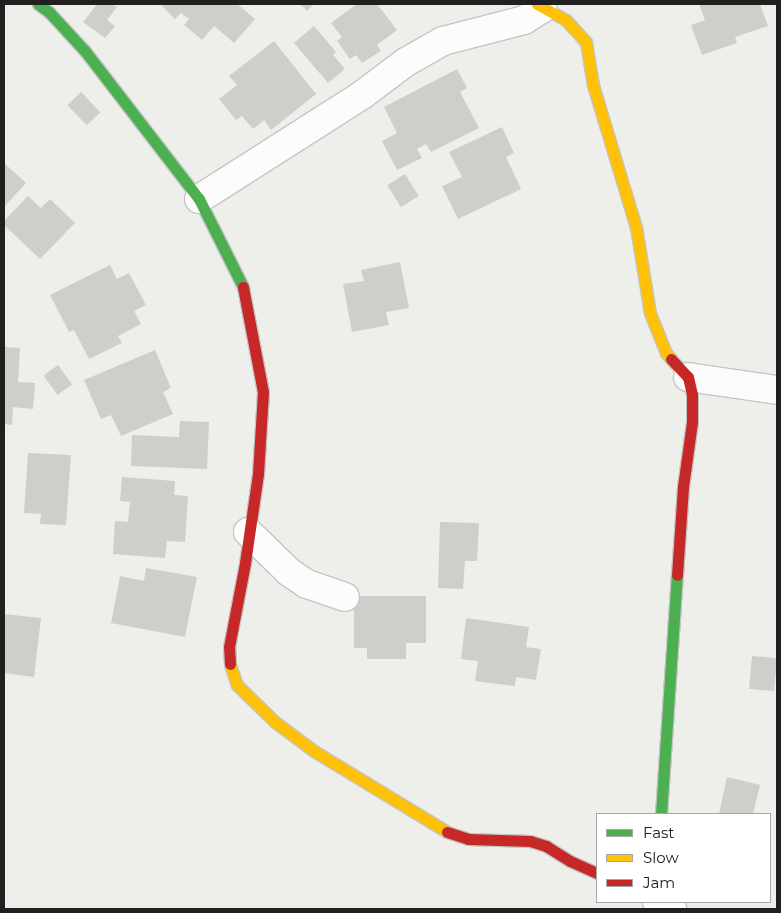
<!DOCTYPE html>
<html>
<head>
<meta charset="utf-8">
<style>
  body { margin:0 }
  #map { position:relative; width:781px; height:913px; overflow:hidden; background:#eeeeea; font-family:Montserrat,sans-serif }
  div>[style] { position:absolute }
  .building>* { inset:0; background:#cfcecb; transform-origin:0 0 }
  .roads { filter:drop-shadow(1px 0 #c5c5c4) drop-shadow(-1px 0 #c5c5c4) drop-shadow(0 1px #c5c5c4) drop-shadow(0 -1px #c5c5c4) }
  .street>* { height:28px; margin:-14px; padding:0 14px; transform-origin:14px; border-radius:14px; background:#fcfcfc }
  .fast>* { height:11px; margin:-5.5px; padding:0 5.5px; transform-origin:5.5px; border-radius:5.5px; background:#4caf50 }
  .slow>* { height:11px; margin:-5.5px; padding:0 5.5px; transform-origin:5.5px; border-radius:5.5px; background:#ffc107 }
  .jam>* { height:11px; margin:-5.5px; padding:0 5.5px; transform-origin:5.5px; border-radius:5.5px; background:#c62828 }
  span { translate:-50% -50%; white-space:nowrap; text-align:center; line-height:1.15; -webkit-text-stroke:4.5px #fff; paint-order:stroke }
  .frame { position:absolute; inset:0; border:5px solid #202020; pointer-events:none }
  .legend { position:absolute; left:596px; top:813px; width:175px; height:90px; box-sizing:border-box; background:#fff; border:1px solid #a6a6a6; margin:0; padding:6px 9px; list-style:none; font-size:15px; color:#202020 }
  .legend li { display:flex; align-items:center; gap:10px; height:25px }
  .legend b { width:25px; border:1px solid #a6a6a6 }
</style>
</head>
<body>
<div id="map">
  <div class="building">
    <i style="clip-path:polygon(97px 4px,112px 4px,117px 7px,107px 20px,115px 26px,105px 38px,83px 22px)"></i>
    <i style="clip-path:polygon(160px 4px,237px 4px,255px 19px,234px 43px,214px 26px,202px 40px,184px 25px,189px 19px,181px 13px,175px 19px)"></i>
    <i style="clip-path:polygon(300px 4px,314px 4px,307px 11px)"></i>
    <i style="clip-path:polygon(357px 4px,377px 4px,397px 30px,377px 45px,381px 51px,362px 63px,356px 55px,350px 59px,337px 41px,342px 37px,331px 23px)"></i>
    <i style="clip-path:polygon(699px 4px,760px 4px,768px 26px,735px 37px,737px 43px,702px 55px,691px 25px,705px 20px)"></i>
    <i style="clip-path:polygon(314px 26px,336px 52px,333px 55px,345px 69px,328px 83px,294px 43px)"></i>
    <i style="clip-path:polygon(274px 41px,316px 94px,271px 130px,264px 120px,253px 129px,242px 116px,236px 120px,219px 99px,237px 85px,229px 76px)"></i>
    <i style="clip-path:polygon(457px 69px,467px 88px,460px 92px,479px 128px,431px 152px,426px 144px,417px 149px,422px 158px,397px 170px,382px 141px,397px 133px,384px 107px)"></i>
    <i style="left:81px;top:92px;width:28px;height:19px;rotate:46deg"></i>
    <i style="clip-path:polygon(502px 127px,514px 153px,506px 157px,521px 189px,458px 219px,442px 186px,462px 177px,449px 152px)"></i>
    <i style="clip-path:polygon(4px 163px,26px 183px,4px 207px)"></i>
    <i style="left:405px;top:174px;width:26px;height:21px;rotate:58deg"></i>
    <i style="clip-path:polygon(28px 196px,41px 208px,50px 199px,75px 223px,40px 259px,4px 225px,4px 221px)"></i>
    <i style="clip-path:polygon(400px 262px,409px 308px,386px 312px,389px 325px,352px 332px,343px 284px,364px 281px,361px 270px)"></i>
    <i style="clip-path:polygon(110px 265px,117px 279px,129px 273px,146px 305px,134px 311px,141px 324px,118px 336px,122px 343px,89px 359px,74px 330px,69px 332px,50px 295px)"></i>
    <i style="clip-path:polygon(4px 347px,20px 348px,18px 382px,35px 383px,33px 409px,13px 407px,12px 425px,4px 424px)"></i>
    <i style="clip-path:polygon(155px 350px,171px 388px,163px 392px,173px 414px,121px 436px,111px 415px,101px 419px,84px 380px)"></i>
    <i style="left:58px;top:365px;width:24px;height:18px;rotate:54deg"></i>
    <i style="clip-path:polygon(180px 421px,209px 422px,207px 469px,131px 466px,132px 435px,179px 437px)"></i>
    <i style="clip-path:polygon(28px 453px,71px 455px,66px 525px,40px 524px,41px 514px,24px 513px)"></i>
    <i style="clip-path:polygon(122px 477px,175px 481px,174px 495px,188px 496px,185px 542px,167px 541px,165px 558px,113px 554px,115px 521px,128px 522px,130px 502px,120px 501px)"></i>
    <i style="clip-path:polygon(440px 522px,479px 523px,477px 561px,465px 561px,463px 589px,438px 588px)"></i>
    <i style="clip-path:polygon(146px 568px,197px 577px,185px 637px,111px 623px,120px 576px,144px 581px)"></i>
    <i style="clip-path:polygon(354px 596px,426px 596px,426px 643px,406px 643px,406px 659px,367px 659px,367px 648px,354px 648px)"></i>
    <i style="clip-path:polygon(4px 614px,41px 618px,34px 677px,4px 673px)"></i>
    <i style="clip-path:polygon(466px 618px,529px 627px,526px 647px,541px 649px,536px 680px,516px 677px,515px 686px,475px 681px,478px 661px,461px 659px)"></i>
    <i style="left:752px;top:656px;width:25px;height:33px;rotate:5deg"></i>
    <i style="clip-path:polygon(727px 777px,760px 785px,753px 814px,719px 814px)"></i>
  </div>
  <div class="roads">
    <div class="street">
      <i style="left:199px;top:199px;width:193px;rotate:-32.5deg"></i>
      <i style="left:362px;top:95px;width:55px;rotate:-36.9deg"></i>
      <i style="left:406px;top:62px;width:43px;rotate:-29.6deg"></i>
      <i style="left:443px;top:41px;width:84px;rotate:-14.5deg"></i>
      <i style="left:524px;top:20px;width:22px;rotate:-32deg"></i>
      <i style="left:688px;top:377px;width:90px;rotate:8.3deg"></i>
      <i style="left:248px;top:532px;width:57px;rotate:44.3deg"></i>
      <i style="left:289px;top:572px;width:22px;rotate:34deg"></i>
      <i style="left:307px;top:584px;width:40px;rotate:18.9deg"></i>
      <i style="left:657px;top:902px;width:17px;rotate:25deg"></i>
    </div>
    <div class="fast">
      <i style="left:38px;top:4px;width:14px;rotate:36deg"></i>
      <i style="left:49px;top:12px;width:53px;rotate:47.3deg"></i>
      <i style="left:85px;top:51px;width:187px;rotate:52.4deg"></i>
      <i style="left:199px;top:199px;width:98px;rotate:63.4deg"></i>
      <i style="left:661px;top:814px;width:240px;rotate:-86.2deg"></i>
    </div>
    <div class="slow">
      <i style="left:537px;top:4px;width:33px;rotate:29deg"></i>
      <i style="left:566px;top:20px;width:30px;rotate:48deg"></i>
      <i style="left:586px;top:42px;width:44px;rotate:80.8deg"></i>
      <i style="left:593px;top:85px;width:148px;rotate:73.2deg"></i>
      <i style="left:636px;top:227px;width:87px;rotate:80.8deg"></i>
      <i style="left:650px;top:313px;width:43px;rotate:68.2deg"></i>
      <i style="left:666px;top:353px;width:8px;rotate:50deg"></i>
      <i style="left:230px;top:664px;width:22px;rotate:72deg"></i>
      <i style="left:237px;top:685px;width:53px;rotate:44.2deg"></i>
      <i style="left:275px;top:722px;width:49px;rotate:36.6deg"></i>
      <i style="left:314px;top:751px;width:156px;rotate:31.3deg"></i>
    </div>
    <div class="jam">
      <i style="left:671px;top:359px;width:25px;rotate:47deg"></i>
      <i style="left:688px;top:377px;width:18px;rotate:77deg"></i>
      <i style="left:692px;top:395px;width:27px;rotate:90deg"></i>
      <i style="left:692px;top:422px;width:66px;rotate:97.9deg"></i>
      <i style="left:683px;top:487px;width:88px;rotate:93.9deg"></i>
      <i style="left:230px;top:664px;width:17px;rotate:-93deg"></i>
      <i style="left:229px;top:647px;width:86px;rotate:-79.2deg"></i>
      <i style="left:245px;top:563px;width:90px;rotate:-81.7deg"></i>
      <i style="left:258px;top:474px;width:82px;rotate:-86.5deg"></i>
      <i style="left:263px;top:392px;width:107px;rotate:-100.8deg"></i>
      <i style="left:447px;top:832px;width:22px;rotate:18deg"></i>
      <i style="left:468px;top:839px;width:62px;rotate:1.8deg"></i>
      <i style="left:530px;top:841px;width:17px;rotate:17deg"></i>
      <i style="left:546px;top:846px;width:28px;rotate:32deg"></i>
      <i style="left:570px;top:861px;width:30px;rotate:24deg"></i>
    </div>
  </div>
  <div class="frame"></div>
  <ul class="legend">
  <li><b style="height:6px;background:#4caf50"></b>Fast</li>
  <li><b style="height:6px;background:#ffc107"></b>Slow</li>
  <li><b style="height:6px;background:#c62828"></b>Jam</li>
  </ul>
</div>
</body>
</html>
